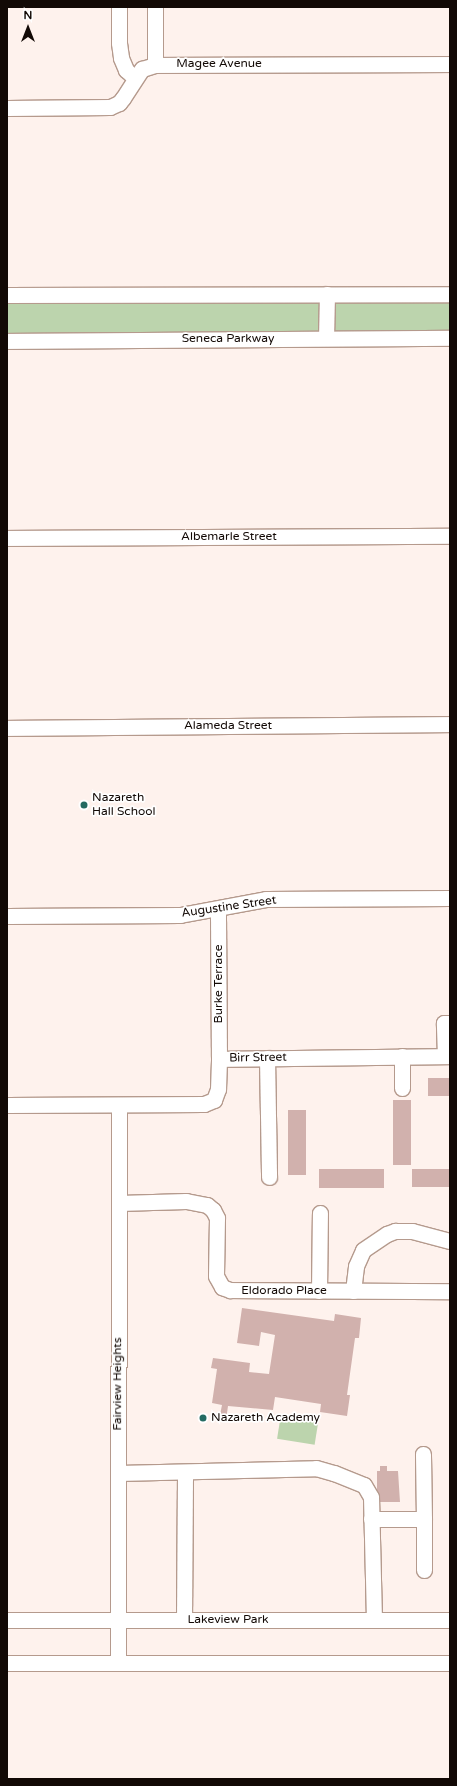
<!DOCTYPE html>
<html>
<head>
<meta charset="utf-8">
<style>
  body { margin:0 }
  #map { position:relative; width:457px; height:1786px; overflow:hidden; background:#fef2ed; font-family:"Varela Round",sans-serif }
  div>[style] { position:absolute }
  .green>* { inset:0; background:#bcd4ad; transform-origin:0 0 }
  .building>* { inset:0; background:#d1b1ad; transform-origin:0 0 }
  .roads { filter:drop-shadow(1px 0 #b59a8d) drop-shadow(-1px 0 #b59a8d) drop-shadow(0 1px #b59a8d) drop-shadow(0 -1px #b59a8d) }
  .minor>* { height:15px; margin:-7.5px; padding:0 7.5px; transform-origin:7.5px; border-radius:7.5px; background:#fff }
  .dots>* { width:11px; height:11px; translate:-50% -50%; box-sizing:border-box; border:2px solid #fff; border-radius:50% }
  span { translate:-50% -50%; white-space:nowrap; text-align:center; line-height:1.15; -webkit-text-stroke:3.5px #fff; paint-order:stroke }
  .street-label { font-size:12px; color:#120905 }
  .poi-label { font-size:12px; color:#120905 }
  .left { translate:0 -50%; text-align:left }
  .frame { position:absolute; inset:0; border:8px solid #120905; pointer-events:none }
  .north { position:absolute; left:8px; top:8px; width:40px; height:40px; -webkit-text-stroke:3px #fff; paint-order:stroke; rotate:0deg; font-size:11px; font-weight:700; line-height:16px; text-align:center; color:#120905 }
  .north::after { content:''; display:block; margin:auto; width:14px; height:18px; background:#120905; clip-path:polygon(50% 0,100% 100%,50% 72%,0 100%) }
</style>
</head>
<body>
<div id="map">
  <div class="green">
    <i style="left:7px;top:300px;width:443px;height:33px"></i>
    <i style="left:281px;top:1414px;width:38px;height:25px;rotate:9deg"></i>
  </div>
  <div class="building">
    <i style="left:428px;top:1078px;width:22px;height:18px"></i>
    <i style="left:393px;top:1100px;width:18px;height:65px"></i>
    <i style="left:288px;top:1110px;width:18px;height:65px"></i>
    <i style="left:319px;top:1169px;width:65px;height:19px"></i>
    <i style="left:412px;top:1169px;width:38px;height:18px"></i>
    <i style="clip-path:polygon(242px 1308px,334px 1321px,335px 1314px,361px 1318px,359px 1338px,355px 1338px,347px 1395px,350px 1395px,347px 1416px,320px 1412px,321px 1404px,275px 1397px,273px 1410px,228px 1406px,226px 1420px,219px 1420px,222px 1405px,212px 1403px,217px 1369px,211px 1368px,213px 1358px,250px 1363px,249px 1372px,269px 1374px,275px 1335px,261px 1332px,259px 1346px,237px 1343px)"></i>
    <i style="clip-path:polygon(380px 1466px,387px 1466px,387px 1471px,398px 1471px,400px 1502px,377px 1502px,377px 1471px,380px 1471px)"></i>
  </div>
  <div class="roads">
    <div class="minor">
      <i style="left:119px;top:7px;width:36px;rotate:90deg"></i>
      <i style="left:119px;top:43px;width:15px;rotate:82deg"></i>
      <i style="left:121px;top:58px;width:13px;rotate:67deg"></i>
      <i style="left:126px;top:70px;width:12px;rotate:42deg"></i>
      <i style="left:155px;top:7px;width:58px;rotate:90deg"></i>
      <i style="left:7px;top:108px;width:103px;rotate:-0.6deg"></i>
      <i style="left:110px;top:107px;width:10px;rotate:-24deg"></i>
      <i style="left:119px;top:103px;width:6px;rotate:-51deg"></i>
      <i style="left:123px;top:98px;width:35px;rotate:-57deg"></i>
      <i style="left:142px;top:69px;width:14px;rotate:-17deg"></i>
      <i style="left:155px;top:65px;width:295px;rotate:-0.2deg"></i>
      <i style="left:7px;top:295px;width:443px;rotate:-0.1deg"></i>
      <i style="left:326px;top:338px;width:44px;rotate:-88.7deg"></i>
      <i style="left:7px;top:341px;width:443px;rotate:-0.4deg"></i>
      <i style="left:7px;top:538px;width:443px;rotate:-0.3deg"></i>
      <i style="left:7px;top:728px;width:443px;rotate:-0.5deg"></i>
      <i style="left:7px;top:916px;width:173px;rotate:-0.3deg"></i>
      <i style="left:180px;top:915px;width:87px;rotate:-10.5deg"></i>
      <i style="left:266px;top:899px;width:184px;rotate:-0.3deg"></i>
      <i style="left:402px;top:1056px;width:32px;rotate:90deg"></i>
      <i style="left:445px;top:1056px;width:33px;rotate:-92deg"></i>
      <i style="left:444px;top:1023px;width:6px"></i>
      <i style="left:267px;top:1058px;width:119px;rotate:89deg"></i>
      <i style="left:219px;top:1059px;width:231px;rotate:-0.7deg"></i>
      <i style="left:7px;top:1105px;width:197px;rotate:-0.3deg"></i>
      <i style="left:204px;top:1104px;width:11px;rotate:-22deg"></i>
      <i style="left:214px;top:1100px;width:12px;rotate:-70deg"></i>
      <i style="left:218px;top:1089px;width:30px;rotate:-88deg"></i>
      <i style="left:219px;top:1059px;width:150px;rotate:-90.4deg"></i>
      <i style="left:119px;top:1203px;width:67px;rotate:-1.7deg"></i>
      <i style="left:186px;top:1201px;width:21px;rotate:11deg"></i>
      <i style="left:207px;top:1205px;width:8px;rotate:40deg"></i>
      <i style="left:213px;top:1210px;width:9px;rotate:63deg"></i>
      <i style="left:217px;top:1218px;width:58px;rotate:91deg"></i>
      <i style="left:216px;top:1276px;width:13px;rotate:61deg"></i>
      <i style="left:222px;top:1287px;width:9px;rotate:21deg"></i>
      <i style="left:230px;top:1290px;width:220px;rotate:0.3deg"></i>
      <i style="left:319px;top:1291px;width:78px;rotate:-89.3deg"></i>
      <i style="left:353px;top:1291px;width:25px;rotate:-83deg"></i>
      <i style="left:356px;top:1266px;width:17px;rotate:-66deg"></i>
      <i style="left:363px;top:1250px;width:29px;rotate:-34deg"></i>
      <i style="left:387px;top:1234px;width:9px;rotate:-21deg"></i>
      <i style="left:395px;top:1231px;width:17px"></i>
      <i style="left:412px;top:1231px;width:39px;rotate:15deg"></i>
      <i style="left:118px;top:1473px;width:198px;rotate:-1.4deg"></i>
      <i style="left:316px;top:1468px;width:19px;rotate:16deg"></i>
      <i style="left:334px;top:1473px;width:32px;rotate:22deg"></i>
      <i style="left:364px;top:1485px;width:14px;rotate:60deg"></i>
      <i style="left:371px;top:1497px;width:123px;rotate:88.6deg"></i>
      <i style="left:371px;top:1519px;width:53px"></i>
      <i style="left:424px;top:1519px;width:65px;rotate:-90.9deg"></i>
      <i style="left:424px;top:1519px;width:51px;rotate:90deg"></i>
      <i style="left:7px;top:1620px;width:443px"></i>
      <i style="left:184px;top:1620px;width:148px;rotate:-89.6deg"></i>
      <i style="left:7px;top:1663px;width:443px"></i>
      <i style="left:118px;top:1663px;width:558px;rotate:-89.9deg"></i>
    </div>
  </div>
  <div class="dots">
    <i style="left:84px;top:805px;background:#246b62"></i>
    <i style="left:203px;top:1418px;background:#246b62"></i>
  </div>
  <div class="street-label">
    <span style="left:219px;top:64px">Magee Avenue</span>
    <span style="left:228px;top:339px">Seneca Parkway</span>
    <span style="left:229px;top:537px">Albemarle Street</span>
    <span style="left:228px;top:726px">Alameda Street</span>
    <span style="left:229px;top:907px;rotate:-8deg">Augustine Street</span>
    <span style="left:219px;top:984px;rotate:-90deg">Burke Terrace</span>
    <span style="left:258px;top:1058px;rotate:-1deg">Birr Street</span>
    <span style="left:284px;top:1291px">Eldorado Place</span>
    <span style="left:118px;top:1384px;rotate:-90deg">Fairview Heights</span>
    <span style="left:228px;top:1620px">Lakeview Park</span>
  </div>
  <div class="poi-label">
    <span class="left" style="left:92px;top:805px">Nazareth<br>Hall School</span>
    <span class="left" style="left:211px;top:1418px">Nazareth Academy</span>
  </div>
  <div class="frame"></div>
  <div class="north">N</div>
</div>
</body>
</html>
